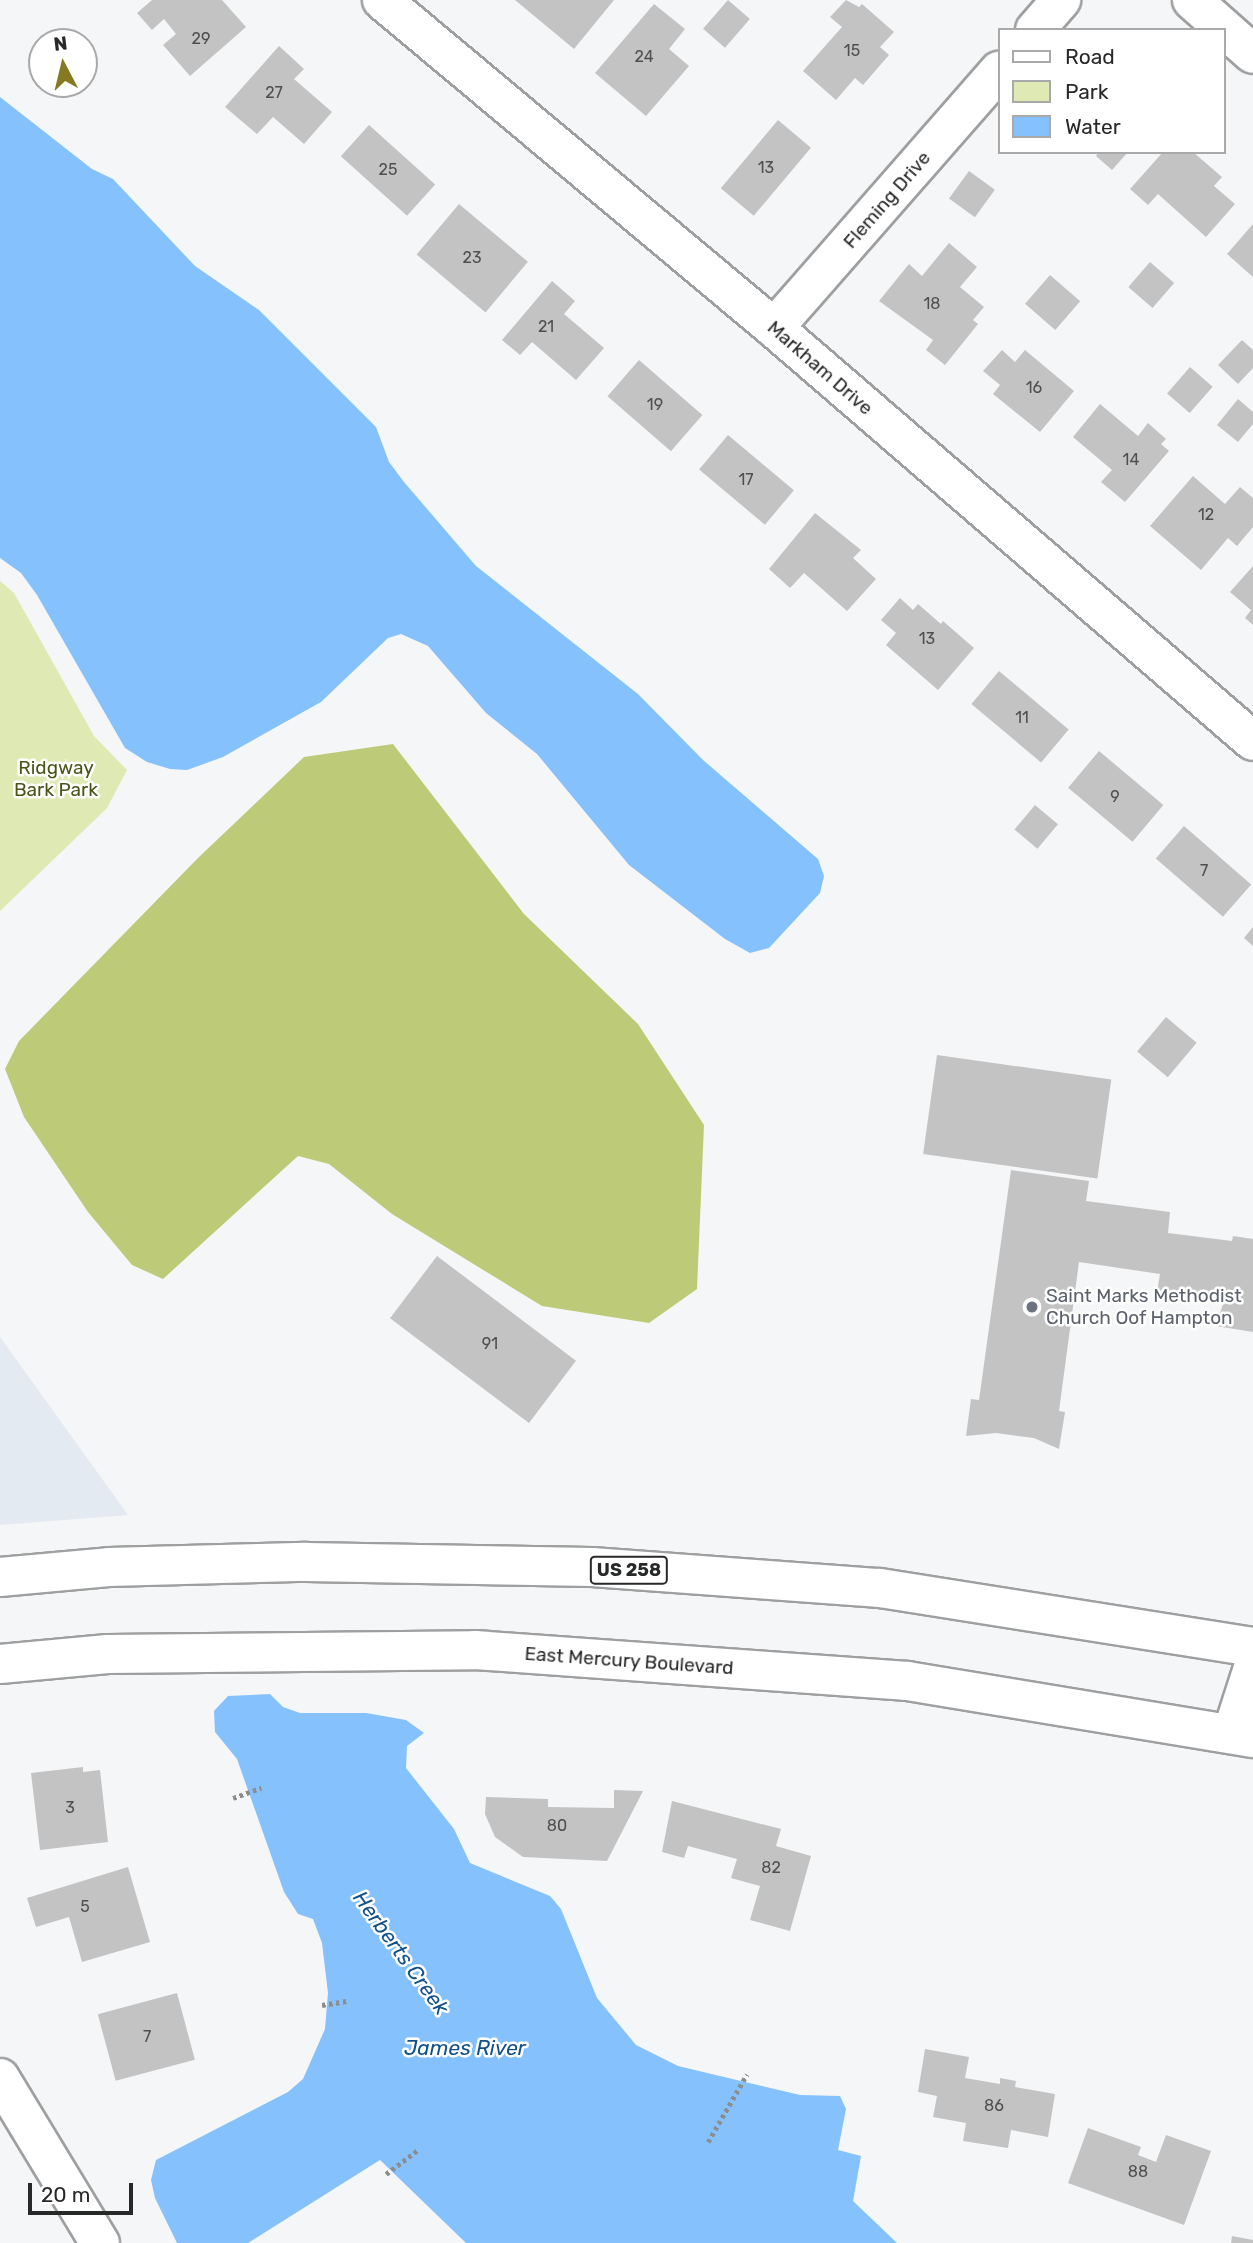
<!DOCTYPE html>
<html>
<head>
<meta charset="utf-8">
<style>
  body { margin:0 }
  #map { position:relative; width:1253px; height:2243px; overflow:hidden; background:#f4f6f7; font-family:Rubik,sans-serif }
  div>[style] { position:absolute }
  .built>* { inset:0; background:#e3eaf1 }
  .green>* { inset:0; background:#dfe9b3 }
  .forest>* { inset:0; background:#bdcb79 }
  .water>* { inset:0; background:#85c1fd }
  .building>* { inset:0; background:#c4c3c4; transform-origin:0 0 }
  .path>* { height:4.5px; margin-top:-2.25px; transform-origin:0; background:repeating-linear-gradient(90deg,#8c8d8e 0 3.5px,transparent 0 7px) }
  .roads { filter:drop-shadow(2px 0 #9e9fa0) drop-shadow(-2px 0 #9e9fa0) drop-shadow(0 2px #9e9fa0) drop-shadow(0 -2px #9e9fa0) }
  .minor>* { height:38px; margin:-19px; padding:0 19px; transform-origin:19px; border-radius:19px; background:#fff }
  .major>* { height:38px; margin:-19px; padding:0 19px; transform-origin:19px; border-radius:19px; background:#fff }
  .dots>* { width:19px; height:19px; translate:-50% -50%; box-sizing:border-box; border:4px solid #fff; border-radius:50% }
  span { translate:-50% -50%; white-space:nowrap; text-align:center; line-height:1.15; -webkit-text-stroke:5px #fff; paint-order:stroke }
  .number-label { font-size:16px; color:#4e4f4f }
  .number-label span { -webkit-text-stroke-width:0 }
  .shield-label span { padding:2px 5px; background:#fff; border:2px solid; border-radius:5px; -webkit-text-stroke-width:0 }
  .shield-label { font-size:18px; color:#272828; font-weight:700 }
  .street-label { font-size:19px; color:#272828 }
  .park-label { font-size:19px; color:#4c5419 }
  .worship-label { font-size:19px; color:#5b616d }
  .left { translate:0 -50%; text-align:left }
  .water-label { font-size:21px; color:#125188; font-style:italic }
  .legend { position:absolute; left:998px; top:28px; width:228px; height:126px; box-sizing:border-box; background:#fff; border:2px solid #a9a9a9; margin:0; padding:9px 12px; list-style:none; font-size:21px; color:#272828 }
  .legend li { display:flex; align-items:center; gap:14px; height:35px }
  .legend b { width:35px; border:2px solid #a9a9a9 }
  .north { position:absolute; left:28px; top:28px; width:70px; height:70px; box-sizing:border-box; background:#fff; border:2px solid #a9a9a9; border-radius:50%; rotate:353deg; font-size:19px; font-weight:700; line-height:28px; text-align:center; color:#272828 }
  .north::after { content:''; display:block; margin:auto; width:24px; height:32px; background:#857a1f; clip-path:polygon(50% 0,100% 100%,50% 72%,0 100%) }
  .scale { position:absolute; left:28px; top:2183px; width:105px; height:32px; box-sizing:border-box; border:4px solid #272828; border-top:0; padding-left:9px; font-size:21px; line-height:24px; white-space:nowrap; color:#272828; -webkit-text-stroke:5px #fff; paint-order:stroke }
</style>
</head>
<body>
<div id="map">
  <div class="built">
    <i style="clip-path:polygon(0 1337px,128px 1515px,0 1525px)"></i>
  </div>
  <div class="green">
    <i style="clip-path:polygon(0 581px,14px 593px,94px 736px,127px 770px,107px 808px,0 911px)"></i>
  </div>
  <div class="forest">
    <i style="clip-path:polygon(393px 744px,524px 914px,638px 1024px,704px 1125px,697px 1289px,649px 1323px,542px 1306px,392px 1214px,329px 1164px,298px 1156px,163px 1279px,132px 1265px,88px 1212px,24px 1117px,5px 1069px,19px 1041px,198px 858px,304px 757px)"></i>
  </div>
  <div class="water">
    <i style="clip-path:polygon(0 97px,92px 169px,113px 179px,195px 266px,259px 310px,376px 427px,389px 462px,404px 482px,476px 566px,638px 694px,703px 760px,818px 859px,824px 876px,820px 893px,769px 948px,750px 953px,725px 939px,629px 865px,537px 754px,486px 713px,428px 646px,401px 634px,388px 638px,321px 702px,223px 757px,187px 770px,170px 769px,147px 762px,125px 748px,37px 595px,21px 573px,0 558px)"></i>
    <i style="clip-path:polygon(270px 1694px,283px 1707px,300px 1713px,366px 1713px,406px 1720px,424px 1733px,407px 1746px,406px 1768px,454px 1829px,470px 1863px,550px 1896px,561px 1909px,597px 1998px,636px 2045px,678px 2066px,800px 2095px,840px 2096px,846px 2109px,838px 2150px,861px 2156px,853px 2201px,897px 2243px,466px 2243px,380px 2160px,248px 2243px,177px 2243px,155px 2198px,151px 2180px,156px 2160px,288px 2092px,303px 2079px,325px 2029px,328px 1993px,322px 1943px,313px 1919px,298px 1914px,284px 1892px,237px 1759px,215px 1732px,214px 1711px,228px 1696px)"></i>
  </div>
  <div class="building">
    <i style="clip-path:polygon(152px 0,222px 0,246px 27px,190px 76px,163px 45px,176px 34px,164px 19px,152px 30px,137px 13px)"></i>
    <i style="clip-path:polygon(515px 0,614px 0,574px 49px)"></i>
    <i style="left:728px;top:0;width:29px;height:38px;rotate:41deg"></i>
    <i style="clip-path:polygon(846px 0,859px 7px,862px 4px,894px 32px,880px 47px,889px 55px,863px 85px,855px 78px,836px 100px,803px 71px,842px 27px,830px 17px)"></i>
    <i style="clip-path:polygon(654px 4px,685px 29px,669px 49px,689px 66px,646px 116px,595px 73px)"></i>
    <i style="clip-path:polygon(279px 46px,304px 69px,294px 79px,332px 112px,304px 144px,273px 117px,257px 134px,225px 107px)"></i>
    <i style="left:778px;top:120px;width:43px;height:89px;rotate:40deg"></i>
    <i style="left:369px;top:125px;width:89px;height:42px;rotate:42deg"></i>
    <i style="clip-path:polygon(1099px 152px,1128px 152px,1112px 170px,1096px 156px)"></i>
    <i style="clip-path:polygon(1163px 152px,1193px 152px,1222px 177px,1214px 186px,1235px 204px,1206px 237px,1158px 194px,1148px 205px,1130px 189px)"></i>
    <i style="left:969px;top:171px;width:32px;height:34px;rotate:36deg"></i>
    <i style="left:459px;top:204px;width:90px;height:66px;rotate:40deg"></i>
    <i style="clip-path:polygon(1253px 224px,1253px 277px,1227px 254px)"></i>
    <i style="clip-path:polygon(949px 243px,977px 267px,960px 287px,984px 307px,973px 320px,978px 324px,945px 365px,926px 350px,933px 340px,879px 301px,909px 264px,922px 276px)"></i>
    <i style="left:1150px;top:262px;width:32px;height:33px;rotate:41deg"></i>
    <i style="left:1050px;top:275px;width:40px;height:38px;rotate:41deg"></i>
    <i style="clip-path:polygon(552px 281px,575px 301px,564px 314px,604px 348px,576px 380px,532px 342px,520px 355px,502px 340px)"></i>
    <i style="clip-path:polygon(1242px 340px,1253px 350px,1253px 368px,1238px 384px,1218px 365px)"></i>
    <i style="clip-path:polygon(1002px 350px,1015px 362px,1025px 350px,1074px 391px,1040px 432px,993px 394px,1000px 385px,983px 371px)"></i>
    <i style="left:639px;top:360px;width:84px;height:48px;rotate:41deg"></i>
    <i style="left:1190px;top:367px;width:30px;height:35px;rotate:41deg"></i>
    <i style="clip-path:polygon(1238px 399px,1253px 412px,1253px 424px,1238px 442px,1217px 425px)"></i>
    <i style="clip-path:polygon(1100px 404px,1138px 436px,1148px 423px,1166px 439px,1161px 444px,1169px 451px,1125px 502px,1101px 482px,1112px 470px,1073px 437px)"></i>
    <i style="left:728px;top:435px;width:86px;height:45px;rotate:40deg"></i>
    <i style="clip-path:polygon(1193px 476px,1225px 504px,1240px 487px,1253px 498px,1253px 527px,1237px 546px,1228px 538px,1201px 570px,1150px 526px)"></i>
    <i style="clip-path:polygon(815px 513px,861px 550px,853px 558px,876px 579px,847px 611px,804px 573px,790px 588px,769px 569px)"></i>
    <i style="clip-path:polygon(1253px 566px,1253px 625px,1245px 618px,1251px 610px,1230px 592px)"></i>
    <i style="clip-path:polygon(900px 598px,913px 610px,918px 604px,941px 624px,943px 621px,974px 648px,938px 690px,886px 645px,896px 633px,881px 620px)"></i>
    <i style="left:999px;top:671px;width:91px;height:43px;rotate:40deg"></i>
    <i style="left:1099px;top:751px;width:84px;height:48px;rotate:40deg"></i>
    <i style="left:1035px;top:805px;width:30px;height:32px;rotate:40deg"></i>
    <i style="left:1184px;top:826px;width:89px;height:43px;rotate:41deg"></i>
    <i style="clip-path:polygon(1253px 927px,1253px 946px,1244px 938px)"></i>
    <i style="left:1166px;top:1017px;width:40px;height:45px;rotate:40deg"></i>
    <i style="left:937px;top:1055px;width:176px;height:100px;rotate:8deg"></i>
    <i style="clip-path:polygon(1011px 1170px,1089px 1181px,1086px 1201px,1170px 1212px,1168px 1233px,1232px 1241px,1233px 1236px,1253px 1239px,1253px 1332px,1216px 1326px,1224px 1301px,1157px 1292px,1160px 1274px,1079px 1262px,1059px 1411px,1065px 1412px,1059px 1449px,1034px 1438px,996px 1433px,966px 1436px,971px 1399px,979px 1400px)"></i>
    <i style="left:437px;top:1256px;width:174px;height:78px;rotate:37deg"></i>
    <i style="clip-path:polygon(83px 1767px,83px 1772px,100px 1770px,108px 1842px,40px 1850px,31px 1773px)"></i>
    <i style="clip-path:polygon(614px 1790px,643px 1791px,607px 1861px,523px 1857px,495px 1837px,485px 1814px,486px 1797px,548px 1799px,548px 1807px,614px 1808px)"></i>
    <i style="clip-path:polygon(672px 1801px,781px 1829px,776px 1846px,811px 1856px,790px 1931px,750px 1920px,760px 1886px,731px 1878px,737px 1859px,688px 1846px,684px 1858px,662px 1852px)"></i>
    <i style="clip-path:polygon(128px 1867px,150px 1942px,82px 1962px,69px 1917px,36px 1927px,27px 1898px)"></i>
    <i style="left:177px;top:1993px;width:69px;height:82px;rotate:75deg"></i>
    <i style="clip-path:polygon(925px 2049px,969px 2057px,965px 2078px,1000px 2084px,1000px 2078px,1016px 2081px,1015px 2087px,1055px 2094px,1048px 2137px,1011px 2130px,1008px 2148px,963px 2141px,966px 2123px,933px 2117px,937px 2096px,918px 2092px)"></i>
    <i style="clip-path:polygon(1088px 2128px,1141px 2147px,1138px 2155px,1156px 2162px,1166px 2135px,1211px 2151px,1184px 2225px,1068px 2183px)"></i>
    <i style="clip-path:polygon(1232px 2236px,1253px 2240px,1253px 2243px,1231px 2243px)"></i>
  </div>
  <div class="path">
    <i style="left:233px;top:1798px;width:30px;rotate:-20deg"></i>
    <i style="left:322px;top:2005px;width:25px;rotate:-9deg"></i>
    <i style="left:708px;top:2142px;width:78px;rotate:-60.2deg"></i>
    <i style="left:386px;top:2174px;width:40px;rotate:-37deg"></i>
  </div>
  <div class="roads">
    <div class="minor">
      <i style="left:382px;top:0;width:511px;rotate:39.92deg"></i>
      <i style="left:774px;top:328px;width:632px;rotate:40.77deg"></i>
      <i style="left:1192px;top:0;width:81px;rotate:41.5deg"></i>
      <i style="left:1035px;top:30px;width:40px;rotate:-49deg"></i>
      <i style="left:774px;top:328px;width:342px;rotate:-48.8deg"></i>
      <i style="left:1232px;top:1733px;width:68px;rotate:-72.1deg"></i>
      <i style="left:0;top:2078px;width:193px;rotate:58.8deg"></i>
    </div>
    <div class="major">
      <i style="left:0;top:1577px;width:109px;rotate:-5.2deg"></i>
      <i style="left:109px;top:1567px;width:197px;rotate:-1.5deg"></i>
      <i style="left:306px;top:1562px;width:286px;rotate:1deg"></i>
      <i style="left:592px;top:1567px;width:289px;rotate:4.2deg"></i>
      <i style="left:880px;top:1588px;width:378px;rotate:9deg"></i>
      <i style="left:0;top:1664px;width:108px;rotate:-5.3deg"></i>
      <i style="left:108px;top:1654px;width:367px;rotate:-0.6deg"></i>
      <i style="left:475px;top:1650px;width:434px;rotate:4.1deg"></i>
      <i style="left:908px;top:1681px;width:350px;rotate:9.4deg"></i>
    </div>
  </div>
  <div class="dots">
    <i style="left:1032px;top:1307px;background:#6b7280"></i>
  </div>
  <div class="number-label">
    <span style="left:201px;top:39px">29</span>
    <span style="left:852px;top:51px">15</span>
    <span style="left:644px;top:57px">24</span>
    <span style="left:274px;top:93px">27</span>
    <span style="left:766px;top:168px">13</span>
    <span style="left:388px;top:170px">25</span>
    <span style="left:472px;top:258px">23</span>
    <span style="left:932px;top:304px">18</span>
    <span style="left:546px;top:327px">21</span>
    <span style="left:1034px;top:388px">16</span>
    <span style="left:655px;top:405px">19</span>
    <span style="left:1131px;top:460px">14</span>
    <span style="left:746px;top:480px">17</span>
    <span style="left:1206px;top:515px">12</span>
    <span style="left:927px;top:639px">13</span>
    <span style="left:1022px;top:718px">11</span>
    <span style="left:1115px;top:797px">9</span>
    <span style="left:1204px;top:871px">7</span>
    <span style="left:490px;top:1344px">91</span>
    <span style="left:70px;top:1808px">3</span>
    <span style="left:557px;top:1826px">80</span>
    <span style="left:771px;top:1868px">82</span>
    <span style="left:85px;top:1907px">5</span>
    <span style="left:147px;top:2037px">7</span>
    <span style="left:994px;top:2106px">86</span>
    <span style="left:1138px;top:2172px">88</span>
  </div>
  <div class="shield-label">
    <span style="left:629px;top:1570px">US 258</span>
  </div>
  <div class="street-label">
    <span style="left:887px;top:200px;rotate:-49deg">Fleming Drive</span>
    <span style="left:820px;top:368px;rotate:41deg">Markham Drive</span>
    <span style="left:629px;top:1661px;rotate:4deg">East Mercury Boulevard</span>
  </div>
  <div class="park-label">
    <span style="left:56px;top:779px">Ridgway<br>Bark Park</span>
  </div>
  <div class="worship-label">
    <span class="left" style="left:1046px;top:1307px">Saint Marks Methodist<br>Church Oof Hampton</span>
  </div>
  <div class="water-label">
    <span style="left:401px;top:1953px;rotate:54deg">Herberts Creek</span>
    <span style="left:465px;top:2048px">James River</span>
  </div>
  <ul class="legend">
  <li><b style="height:9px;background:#fff"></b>Road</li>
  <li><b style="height:19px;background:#dfe9b3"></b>Park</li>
  <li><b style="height:19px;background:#85c1fd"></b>Water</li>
  </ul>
  <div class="north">N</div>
  <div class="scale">20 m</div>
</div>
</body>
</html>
